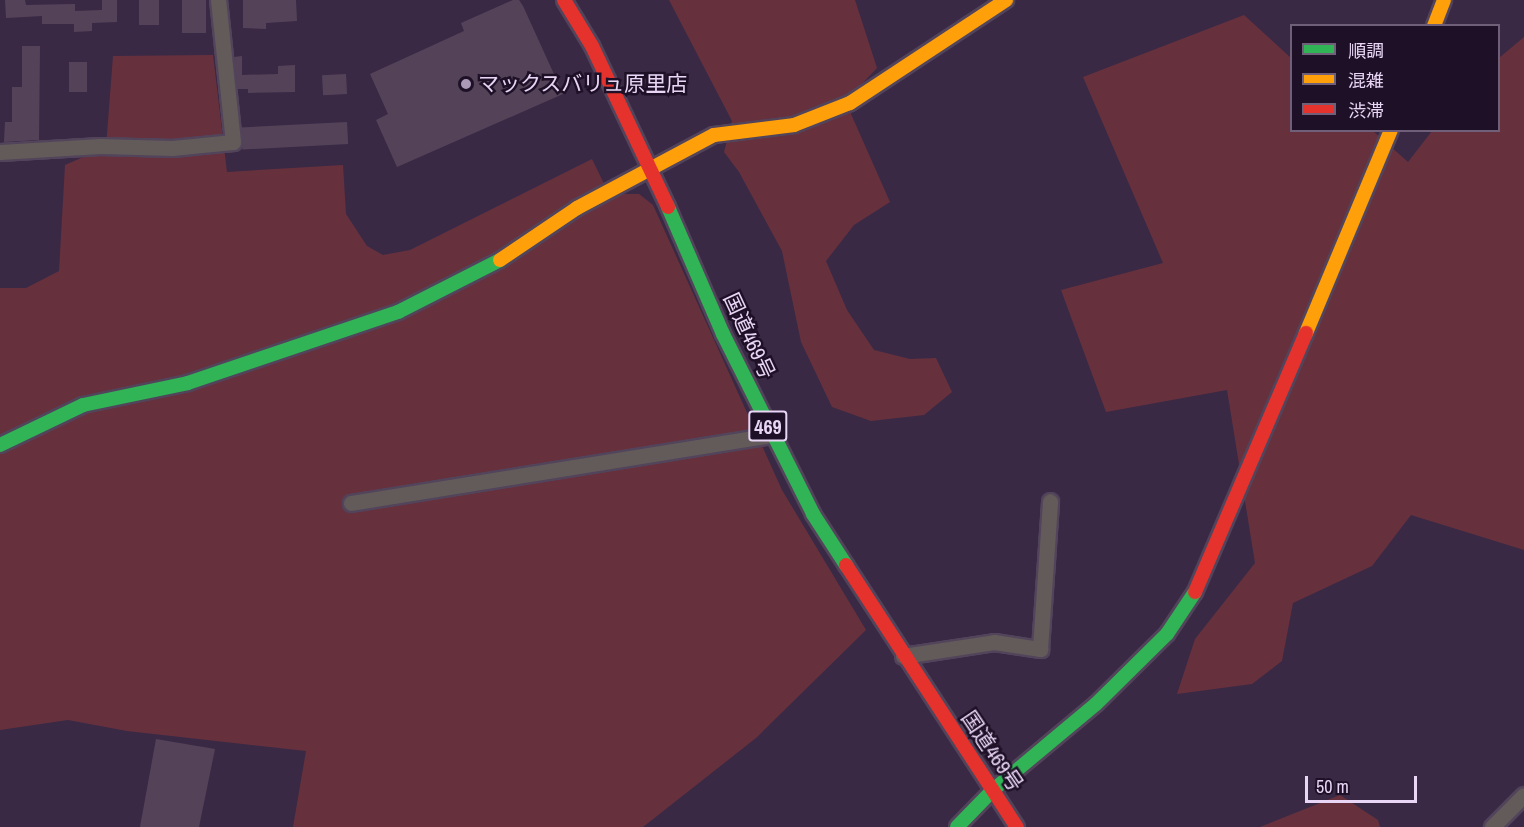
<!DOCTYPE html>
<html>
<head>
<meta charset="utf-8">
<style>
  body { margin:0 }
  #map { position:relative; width:1524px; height:827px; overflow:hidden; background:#3a2945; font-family:"Archivo Narrow","Noto Sans JP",sans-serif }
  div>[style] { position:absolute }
  .green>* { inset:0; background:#66313d }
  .building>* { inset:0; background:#544358; transform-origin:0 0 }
  .roads { filter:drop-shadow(2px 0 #52445b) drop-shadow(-2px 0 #52445b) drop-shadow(0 2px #52445b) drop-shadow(0 -2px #52445b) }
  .street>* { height:15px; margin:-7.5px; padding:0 7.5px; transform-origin:7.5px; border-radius:7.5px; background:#635b59 }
  .fast>* { height:14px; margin:-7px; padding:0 7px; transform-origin:7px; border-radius:7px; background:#30b455 }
  .slow>* { height:14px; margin:-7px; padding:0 7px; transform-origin:7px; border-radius:7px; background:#ff9f0a }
  .jam>* { height:14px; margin:-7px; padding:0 7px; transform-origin:7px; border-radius:7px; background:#e5322d }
  .dots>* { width:16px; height:16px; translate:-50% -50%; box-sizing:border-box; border:3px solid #1e1026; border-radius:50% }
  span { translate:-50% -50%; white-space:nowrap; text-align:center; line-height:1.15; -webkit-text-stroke:5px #1e1026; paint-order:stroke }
  .shield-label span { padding:2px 4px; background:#1e1026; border:2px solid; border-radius:4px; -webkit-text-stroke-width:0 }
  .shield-label { font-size:20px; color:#e9d6f6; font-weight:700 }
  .poi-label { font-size:21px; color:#e9d6f6 }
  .left { translate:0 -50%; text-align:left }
  .street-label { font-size:21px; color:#e9d6f6 }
  .legend { position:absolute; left:1290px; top:24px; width:210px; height:108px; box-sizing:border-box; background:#1e1026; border:2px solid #6f5f79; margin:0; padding:8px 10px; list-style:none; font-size:18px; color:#e9d6f6 }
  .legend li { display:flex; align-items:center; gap:12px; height:30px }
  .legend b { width:30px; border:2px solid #6f5f79 }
  .scale { position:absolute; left:1305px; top:776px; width:112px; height:27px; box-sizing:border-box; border:3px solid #e9d6f6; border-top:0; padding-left:8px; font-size:18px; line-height:21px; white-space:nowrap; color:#e9d6f6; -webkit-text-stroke:4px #1e1026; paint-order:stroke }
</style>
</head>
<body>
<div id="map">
  <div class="green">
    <i style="clip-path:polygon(669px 0,855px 0,877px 68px,859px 87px,851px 114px,890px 202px,854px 225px,826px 261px,847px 310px,874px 350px,910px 359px,936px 358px,952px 392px,924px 415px,871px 421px,832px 407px,801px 342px,782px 251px,739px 172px,724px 152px,732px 121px)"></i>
    <i style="clip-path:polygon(1244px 15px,1291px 58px,1292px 130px,1373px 131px,1408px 162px,1432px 131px,1498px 130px,1499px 58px,1524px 37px,1524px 550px,1411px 515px,1372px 566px,1293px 603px,1282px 661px,1252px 684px,1177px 694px,1195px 639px,1255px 563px,1227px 390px,1106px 412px,1061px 290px,1163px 263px,1083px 77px)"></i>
    <i style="clip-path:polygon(213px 55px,227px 172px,343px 165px,346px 214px,367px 246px,383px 255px,410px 250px,592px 159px,609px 194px,639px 194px,653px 205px,782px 490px,866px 630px,756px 738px,643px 827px,293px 827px,306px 751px,127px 731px,68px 720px,0 730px,0 288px,26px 288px,59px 271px,65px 165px,106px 147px,113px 56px)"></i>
    <i style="clip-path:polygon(1340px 795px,1378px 820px,1380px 827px,1260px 827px)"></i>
  </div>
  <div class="building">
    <i style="clip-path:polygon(5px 0,25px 0,26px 5px,75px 4px,75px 11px,102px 10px,102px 0,117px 0,117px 22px,92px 23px,92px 31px,74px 32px,74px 24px,42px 24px,42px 16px,6px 18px)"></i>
    <i style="left:139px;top:0;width:20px;height:25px"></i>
    <i style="left:182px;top:0;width:24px;height:33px"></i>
    <i style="clip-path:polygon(243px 0,296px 0,297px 21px,266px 23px,266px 29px,243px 28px)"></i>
    <i style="clip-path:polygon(513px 0,519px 0,523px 6px,563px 94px,397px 167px,376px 120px,388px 114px,370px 74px,464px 31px,461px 23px)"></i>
    <i style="clip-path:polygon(22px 46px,40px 46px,39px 140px,4px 142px,5px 122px,12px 122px,12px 87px,22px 87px)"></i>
    <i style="clip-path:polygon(242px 56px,242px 75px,278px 74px,278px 66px,295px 65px,295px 92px,248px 93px,248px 89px,237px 89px,234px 57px)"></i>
    <i style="left:69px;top:62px;width:18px;height:30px"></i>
    <i style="left:346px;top:74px;width:20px;height:24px;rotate:87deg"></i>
    <i style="left:347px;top:122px;width:22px;height:106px;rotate:87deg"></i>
    <i style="clip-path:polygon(156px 739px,215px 749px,199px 827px,140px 827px)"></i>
  </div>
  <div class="roads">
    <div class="street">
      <i style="left:0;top:152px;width:100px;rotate:-3.4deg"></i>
      <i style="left:100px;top:146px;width:72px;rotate:1.6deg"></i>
      <i style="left:172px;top:148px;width:61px;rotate:-5.6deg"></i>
      <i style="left:233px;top:142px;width:143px;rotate:-96deg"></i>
      <i style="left:351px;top:503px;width:427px;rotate:-9.2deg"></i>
      <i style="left:903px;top:656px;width:92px;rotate:-8.7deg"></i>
      <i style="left:994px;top:642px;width:47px;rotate:8.7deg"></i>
      <i style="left:1040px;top:649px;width:148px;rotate:-86.1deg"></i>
      <i style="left:1492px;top:827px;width:45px;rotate:-45deg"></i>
    </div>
    <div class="fast">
      <i style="left:668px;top:207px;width:138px;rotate:66.6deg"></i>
      <i style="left:723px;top:334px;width:201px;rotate:63.4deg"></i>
      <i style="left:813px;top:514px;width:61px;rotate:57.1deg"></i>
      <i style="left:0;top:445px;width:92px;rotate:-25.7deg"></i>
      <i style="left:83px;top:405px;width:107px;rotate:-11.8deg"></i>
      <i style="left:188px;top:383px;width:222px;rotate:-18.7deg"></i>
      <i style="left:398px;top:312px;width:114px;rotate:-27deg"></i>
      <i style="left:957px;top:827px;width:52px;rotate:-45.8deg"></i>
      <i style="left:993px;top:790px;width:134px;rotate:-39.9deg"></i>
      <i style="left:1096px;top:704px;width:100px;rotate:-44.6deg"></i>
      <i style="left:1167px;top:634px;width:50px;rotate:-56.3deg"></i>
    </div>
    <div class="slow">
      <i style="left:1434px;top:26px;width:28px;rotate:-69deg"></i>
      <i style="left:500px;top:260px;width:93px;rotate:-34deg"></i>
      <i style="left:577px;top:208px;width:155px;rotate:-28.1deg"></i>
      <i style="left:714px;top:135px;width:81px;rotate:-7.1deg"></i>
      <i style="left:794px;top:125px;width:60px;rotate:-21.4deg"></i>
      <i style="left:850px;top:103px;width:187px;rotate:-33.4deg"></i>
      <i style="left:1306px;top:333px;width:220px;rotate:-67.3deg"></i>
    </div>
    <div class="jam">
      <i style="left:564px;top:0;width:54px;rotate:58.7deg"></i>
      <i style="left:592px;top:46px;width:178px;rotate:64.7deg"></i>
      <i style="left:846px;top:565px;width:313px;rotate:56.9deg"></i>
      <i style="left:1195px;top:592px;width:282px;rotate:-66.8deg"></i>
    </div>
  </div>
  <div class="dots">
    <i style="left:466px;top:84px;background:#ac99b8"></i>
  </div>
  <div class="shield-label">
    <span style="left:768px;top:426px">469</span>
  </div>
  <div class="poi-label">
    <span class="left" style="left:478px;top:84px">マックスバリュ原里店</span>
  </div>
  <div class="street-label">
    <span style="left:749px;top:336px;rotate:65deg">国道469号</span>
    <span style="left:992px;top:751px;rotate:56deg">国道469号</span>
  </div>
  <ul class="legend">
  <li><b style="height:8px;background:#30b455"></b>順調</li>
  <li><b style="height:8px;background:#ff9f0a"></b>混雑</li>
  <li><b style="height:8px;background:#e5322d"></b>渋滞</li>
  </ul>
  <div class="scale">50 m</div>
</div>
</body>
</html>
